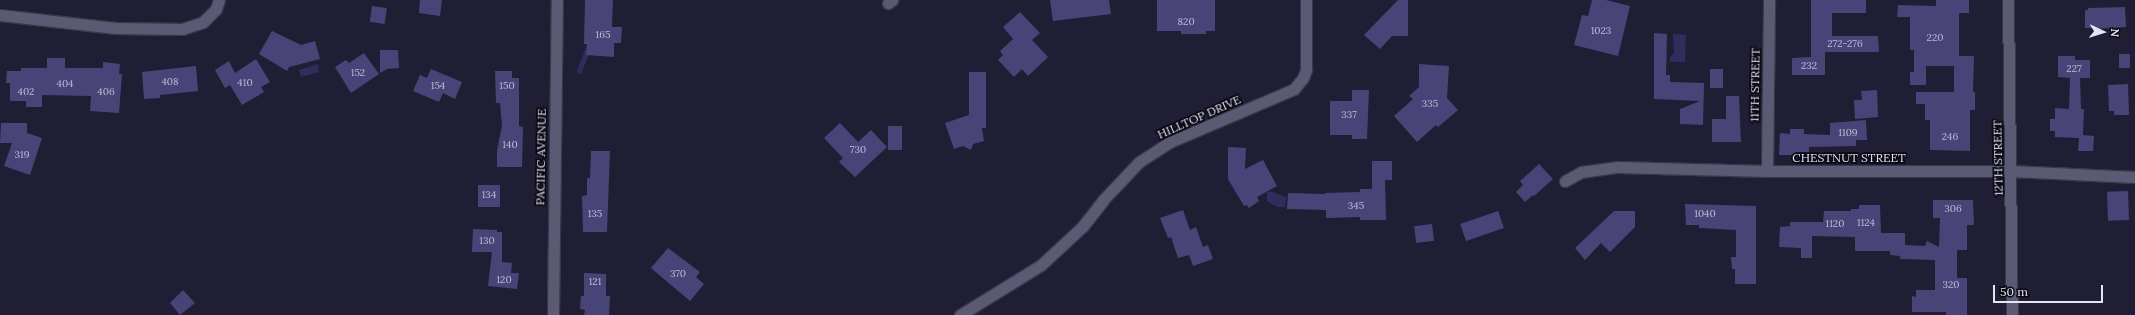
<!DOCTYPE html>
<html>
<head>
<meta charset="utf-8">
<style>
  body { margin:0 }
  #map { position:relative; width:2135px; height:315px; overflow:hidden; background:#201e34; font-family:Lora,serif }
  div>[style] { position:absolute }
  .water>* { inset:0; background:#322c5d }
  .stream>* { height:4.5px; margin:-2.25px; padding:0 2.25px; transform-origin:2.25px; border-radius:2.25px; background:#322c5d }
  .building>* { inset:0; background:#494478; transform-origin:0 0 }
  .roads { filter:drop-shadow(1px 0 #3a384b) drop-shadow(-1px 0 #3a384b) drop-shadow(0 1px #3a384b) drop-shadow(0 -1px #3a384b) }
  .minor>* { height:11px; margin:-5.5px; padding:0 5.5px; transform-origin:5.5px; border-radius:5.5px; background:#5b5a74 }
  span { translate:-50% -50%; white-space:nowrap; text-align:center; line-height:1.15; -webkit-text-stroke:3.5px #0a0913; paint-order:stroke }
  .number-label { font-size:10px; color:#bebdd5 }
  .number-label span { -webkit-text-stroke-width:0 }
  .street-label { font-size:12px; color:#e5e5f4 }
  .north { position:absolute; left:2083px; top:12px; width:40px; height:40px; -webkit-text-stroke:3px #0a0913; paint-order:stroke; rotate:94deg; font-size:11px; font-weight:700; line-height:16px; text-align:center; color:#e5e5f4 }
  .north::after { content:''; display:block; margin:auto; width:14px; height:18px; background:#e5e5f4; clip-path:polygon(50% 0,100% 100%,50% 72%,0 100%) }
  .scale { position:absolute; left:1993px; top:285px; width:110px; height:18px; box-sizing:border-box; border:2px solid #e5e5f4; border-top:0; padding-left:5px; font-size:12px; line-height:14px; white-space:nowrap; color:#e5e5f4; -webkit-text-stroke:3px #0a0913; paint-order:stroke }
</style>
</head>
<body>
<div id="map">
  <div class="water">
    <i style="clip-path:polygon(1673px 34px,1686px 35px,1685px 62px,1670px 62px,1670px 57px,1674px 53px)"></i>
    <i style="clip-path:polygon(318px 64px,319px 72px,301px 77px,299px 70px)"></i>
    <i style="clip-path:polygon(1267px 192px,1272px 192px,1286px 197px,1285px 207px,1278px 207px,1270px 203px,1267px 201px)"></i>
  </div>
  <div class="stream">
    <i style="left:579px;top:71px;width:26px;rotate:-69deg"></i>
  </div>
  <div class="building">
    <i style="clip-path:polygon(420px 0,442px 0,440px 16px,419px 13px)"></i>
    <i style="clip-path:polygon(585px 0,613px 0,612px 27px,622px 27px,621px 43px,614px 43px,614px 57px,586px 55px,587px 44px,584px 44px)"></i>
    <i style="clip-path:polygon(1050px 0,1109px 0,1111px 14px,1053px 21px)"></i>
    <i style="clip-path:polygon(1157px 0,1215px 0,1215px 31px,1206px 31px,1206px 34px,1181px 34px,1181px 31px,1157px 31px)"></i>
    <i style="clip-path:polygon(1398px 0,1408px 0,1408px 36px,1392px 36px,1380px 49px,1364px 35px)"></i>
    <i style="clip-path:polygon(1592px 0,1606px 0,1630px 6px,1618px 56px,1574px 45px,1582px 15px,1588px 16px)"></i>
    <i style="clip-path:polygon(1811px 0,1866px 0,1866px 13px,1832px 13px,1832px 36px,1878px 36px,1879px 52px,1825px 52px,1825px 75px,1792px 75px,1792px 58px,1811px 57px)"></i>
    <i style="clip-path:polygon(1936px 0,1969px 0,1969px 13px,1959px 13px,1959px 56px,1974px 56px,1973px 92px,1975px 92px,1975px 110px,1970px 110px,1970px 151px,1930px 150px,1930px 120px,1925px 120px,1925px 104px,1916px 104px,1916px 92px,1954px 92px,1954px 66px,1926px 66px,1926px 85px,1910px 85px,1910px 72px,1914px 72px,1914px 50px,1910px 50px,1910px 17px,1897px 17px,1898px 5px,1936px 6px)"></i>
    <i style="left:372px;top:6px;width:15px;height:16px;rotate:8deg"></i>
    <i style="clip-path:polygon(2125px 7px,2126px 27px,2094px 29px,2094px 28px,2085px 28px,2085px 10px,2088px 10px,2088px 8px)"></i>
    <i style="clip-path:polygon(1020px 12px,1040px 33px,1032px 40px,1048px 57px,1028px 76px,1022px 69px,1014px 77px,998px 60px,1003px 55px,1000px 51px,1013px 39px,1003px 27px)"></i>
    <i style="clip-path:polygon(272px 31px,301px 45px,315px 41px,320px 59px,289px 67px,287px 71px,259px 54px)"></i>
    <i style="clip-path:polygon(1654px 33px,1667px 34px,1666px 75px,1670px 75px,1670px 82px,1704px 83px,1703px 125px,1680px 124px,1680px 109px,1700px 101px,1654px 99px)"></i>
    <i style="clip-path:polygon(380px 50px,398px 50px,399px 68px,387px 69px,380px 73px)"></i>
    <i style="clip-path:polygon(364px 53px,379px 74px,351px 93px,335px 67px,346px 60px,349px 63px)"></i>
    <i style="left:2119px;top:54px;width:11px;height:14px"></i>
    <i style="clip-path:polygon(2058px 56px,2075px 56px,2075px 60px,2090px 60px,2090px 78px,2080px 78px,2081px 109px,2084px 109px,2083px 135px,2094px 136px,2093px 151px,2078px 151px,2079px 138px,2055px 137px,2055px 131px,2050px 131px,2050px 119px,2055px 119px,2055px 108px,2069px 109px,2070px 78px,2058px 77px)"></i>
    <i style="clip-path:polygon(47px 58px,65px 58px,65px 68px,103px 68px,103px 62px,120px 64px,119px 74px,122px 74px,119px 113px,90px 111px,91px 96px,42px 95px,42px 107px,26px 107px,26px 101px,10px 101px,10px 83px,6px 83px,7px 71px,21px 71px,21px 68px,47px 68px)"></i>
    <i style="clip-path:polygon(256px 59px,270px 82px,261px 87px,264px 92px,242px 105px,230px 85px,225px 88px,215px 70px,229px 61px,235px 73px)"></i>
    <i style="clip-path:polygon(1419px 64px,1449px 66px,1447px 98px,1458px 110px,1438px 127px,1436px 125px,1417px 142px,1394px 116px,1413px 99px,1409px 96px,1419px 87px)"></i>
    <i style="clip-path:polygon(196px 66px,198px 91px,160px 95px,160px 98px,144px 99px,142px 72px)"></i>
    <i style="clip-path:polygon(431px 69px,462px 82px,455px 99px,443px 93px,439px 102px,413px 91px,420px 75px,427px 78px)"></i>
    <i style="left:1723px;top:69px;width:19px;height:13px;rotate:90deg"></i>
    <i style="clip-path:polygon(495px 71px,512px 71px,512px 78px,519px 78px,519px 126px,523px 127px,522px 167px,497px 167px,497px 150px,502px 126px,500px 103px,496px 103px)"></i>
    <i style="clip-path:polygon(969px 72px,986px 72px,986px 128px,982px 128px,984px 141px,973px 144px,971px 150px,963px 146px,954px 149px,945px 123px,969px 115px)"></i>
    <i style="clip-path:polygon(2128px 84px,2129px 115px,2114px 115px,2114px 111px,2109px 111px,2108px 85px)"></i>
    <i style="clip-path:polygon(1352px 90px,1369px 90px,1367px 139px,1352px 139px,1352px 135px,1330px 135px,1330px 101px,1352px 101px)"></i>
    <i style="clip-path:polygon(1877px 90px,1878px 117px,1855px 119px,1854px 100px,1862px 100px,1861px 91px)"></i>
    <i style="clip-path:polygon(1726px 96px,1739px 96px,1741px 142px,1712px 142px,1712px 119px,1726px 119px)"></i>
    <i style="clip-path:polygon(1866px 120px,1867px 140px,1856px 140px,1856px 146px,1809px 147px,1809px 155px,1779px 155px,1780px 133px,1790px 134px,1790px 129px,1804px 129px,1804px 134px,1830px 135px,1830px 123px)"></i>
    <i style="clip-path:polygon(1px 123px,27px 123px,27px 133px,42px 138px,30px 175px,4px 166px,12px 143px,0 143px)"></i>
    <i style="clip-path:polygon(840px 123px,858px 142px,871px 130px,887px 147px,855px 177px,839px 162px,843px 158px,824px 138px)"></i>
    <i style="left:888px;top:126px;width:14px;height:24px"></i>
    <i style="clip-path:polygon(1228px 147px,1246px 148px,1245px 169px,1263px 160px,1277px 186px,1257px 197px,1259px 201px,1249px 208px,1247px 205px,1244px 206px,1228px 179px)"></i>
    <i style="clip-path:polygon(591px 151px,610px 151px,607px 232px,583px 232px,582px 196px,587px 195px,587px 178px,590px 178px)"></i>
    <i style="clip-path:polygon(1372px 161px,1392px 161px,1392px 180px,1385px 180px,1386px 220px,1360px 220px,1360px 217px,1326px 218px,1326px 210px,1287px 209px,1288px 193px,1326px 194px,1325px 193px,1360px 192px,1360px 189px,1372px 189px)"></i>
    <i style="clip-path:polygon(1539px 164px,1553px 179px,1534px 196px,1533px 195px,1525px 202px,1516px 192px,1523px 185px,1520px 181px)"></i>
    <i style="left:478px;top:185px;width:22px;height:22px"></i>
    <i style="left:2128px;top:191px;width:29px;height:21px;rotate:88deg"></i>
    <i style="clip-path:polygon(1933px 200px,1973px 200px,1974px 225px,1967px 225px,1967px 250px,1957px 250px,1957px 278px,1967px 278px,1967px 315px,1946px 315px,1946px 312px,1912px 312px,1912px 296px,1916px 297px,1916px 290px,1935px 290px,1935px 260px,1900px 259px,1900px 256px,1890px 255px,1890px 251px,1855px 251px,1855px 237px,1812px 236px,1812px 258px,1801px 258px,1801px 248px,1779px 247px,1780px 227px,1790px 226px,1790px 222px,1823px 222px,1824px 211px,1851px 211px,1851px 209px,1859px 209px,1859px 205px,1880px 205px,1881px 233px,1905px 233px,1905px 245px,1925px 246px,1927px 241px,1939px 247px,1940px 218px,1933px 218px)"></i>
    <i style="clip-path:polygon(1685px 204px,1756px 206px,1756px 284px,1735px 284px,1735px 269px,1732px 269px,1731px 257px,1736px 257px,1736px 230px,1699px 228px,1699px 225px,1686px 225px)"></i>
    <i style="clip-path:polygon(1183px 210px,1190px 230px,1196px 227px,1203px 247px,1208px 245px,1213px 259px,1193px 266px,1189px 255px,1178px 258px,1171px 237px,1168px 238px,1160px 218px)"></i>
    <i style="left:1498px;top:211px;width:18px;height:40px;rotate:71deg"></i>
    <i style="clip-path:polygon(1614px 211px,1635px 211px,1635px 227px,1610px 252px,1601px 243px,1585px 260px,1575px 248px)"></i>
    <i style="left:1432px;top:224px;width:17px;height:18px;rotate:83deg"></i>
    <i style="clip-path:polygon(473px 229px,497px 230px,497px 232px,502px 232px,502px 262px,512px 263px,511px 273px,519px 273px,517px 289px,488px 286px,492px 252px,472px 252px)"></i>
    <i style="clip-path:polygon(668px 248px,700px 272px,696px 277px,704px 284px,690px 301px,651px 268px)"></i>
    <i style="clip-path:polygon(584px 273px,606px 274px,606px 296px,610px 296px,609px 315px,584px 315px,585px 310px,580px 309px,581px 296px,584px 296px)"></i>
    <i style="clip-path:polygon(183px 290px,195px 303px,180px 315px,170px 303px)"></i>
  </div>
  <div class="roads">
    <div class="minor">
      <i style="left:2008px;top:0;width:315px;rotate:89.3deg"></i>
      <i style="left:888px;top:3px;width:5px;rotate:-37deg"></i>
      <i style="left:0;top:15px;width:116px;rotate:6.4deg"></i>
      <i style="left:115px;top:28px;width:67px;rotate:0.9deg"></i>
      <i style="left:182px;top:29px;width:22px;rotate:-18deg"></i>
      <i style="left:203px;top:22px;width:18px;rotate:-45deg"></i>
      <i style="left:216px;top:9px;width:9px;rotate:-72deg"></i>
      <i style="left:1767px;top:171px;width:171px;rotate:-89.3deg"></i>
      <i style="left:1565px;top:181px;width:18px;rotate:-29deg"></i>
      <i style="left:1581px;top:172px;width:37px;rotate:-8deg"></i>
      <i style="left:1618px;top:167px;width:149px;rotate:1.5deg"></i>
      <i style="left:1767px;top:171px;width:244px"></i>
      <i style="left:2011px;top:171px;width:124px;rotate:2.8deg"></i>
      <i style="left:553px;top:315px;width:315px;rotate:-89.3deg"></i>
      <i style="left:960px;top:315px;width:95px;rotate:-31.7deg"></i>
      <i style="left:1041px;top:265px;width:57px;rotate:-42.9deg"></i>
      <i style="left:1083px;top:226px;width:33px;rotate:-52deg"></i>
      <i style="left:1103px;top:200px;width:52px;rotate:-46.5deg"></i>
      <i style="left:1139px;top:162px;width:37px;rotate:-33deg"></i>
      <i style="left:1170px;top:142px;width:135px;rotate:-23.1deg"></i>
      <i style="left:1294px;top:89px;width:14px;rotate:-51deg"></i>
      <i style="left:1303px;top:78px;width:9px;rotate:-69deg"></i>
      <i style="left:1306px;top:70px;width:70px;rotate:-90deg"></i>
    </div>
  </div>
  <div class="number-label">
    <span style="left:1186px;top:22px">820</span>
    <span style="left:1601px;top:31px">1023</span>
    <span style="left:603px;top:35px">165</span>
    <span style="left:1935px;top:38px">220</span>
    <span style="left:1845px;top:44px">272-276</span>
    <span style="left:1809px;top:66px">232</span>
    <span style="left:2074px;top:69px">227</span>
    <span style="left:358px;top:73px">152</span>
    <span style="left:170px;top:82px">408</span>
    <span style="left:245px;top:83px">410</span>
    <span style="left:65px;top:84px">404</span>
    <span style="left:438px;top:86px">154</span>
    <span style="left:507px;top:86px">150</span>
    <span style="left:26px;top:92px">402</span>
    <span style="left:106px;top:92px">406</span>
    <span style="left:1430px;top:104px">335</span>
    <span style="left:1349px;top:115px">337</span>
    <span style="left:1848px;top:133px">1109</span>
    <span style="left:1950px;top:137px">246</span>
    <span style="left:510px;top:145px">140</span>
    <span style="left:858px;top:150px">730</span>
    <span style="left:22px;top:155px">319</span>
    <span style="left:489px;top:195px">134</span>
    <span style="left:1356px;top:206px">345</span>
    <span style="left:1953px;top:209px">306</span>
    <span style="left:595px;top:214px">135</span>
    <span style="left:1705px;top:214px">1040</span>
    <span style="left:1866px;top:223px">1124</span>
    <span style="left:1835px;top:224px">1120</span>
    <span style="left:487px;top:241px">130</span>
    <span style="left:678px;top:274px">370</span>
    <span style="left:504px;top:280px">120</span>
    <span style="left:595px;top:282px">121</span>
    <span style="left:1951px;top:285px">320</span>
  </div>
  <div class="street-label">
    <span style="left:1755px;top:85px;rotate:-89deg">11TH STREET</span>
    <span style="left:1199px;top:117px;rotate:-24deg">HILLTOP DRIVE</span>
    <span style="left:541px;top:157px;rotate:-89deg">PACIFIC AVENUE</span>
    <span style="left:1849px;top:158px">CHESTNUT STREET</span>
    <span style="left:1998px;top:158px;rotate:-91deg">12TH STREET</span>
  </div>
  <div class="north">N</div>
  <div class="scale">50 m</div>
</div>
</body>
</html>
